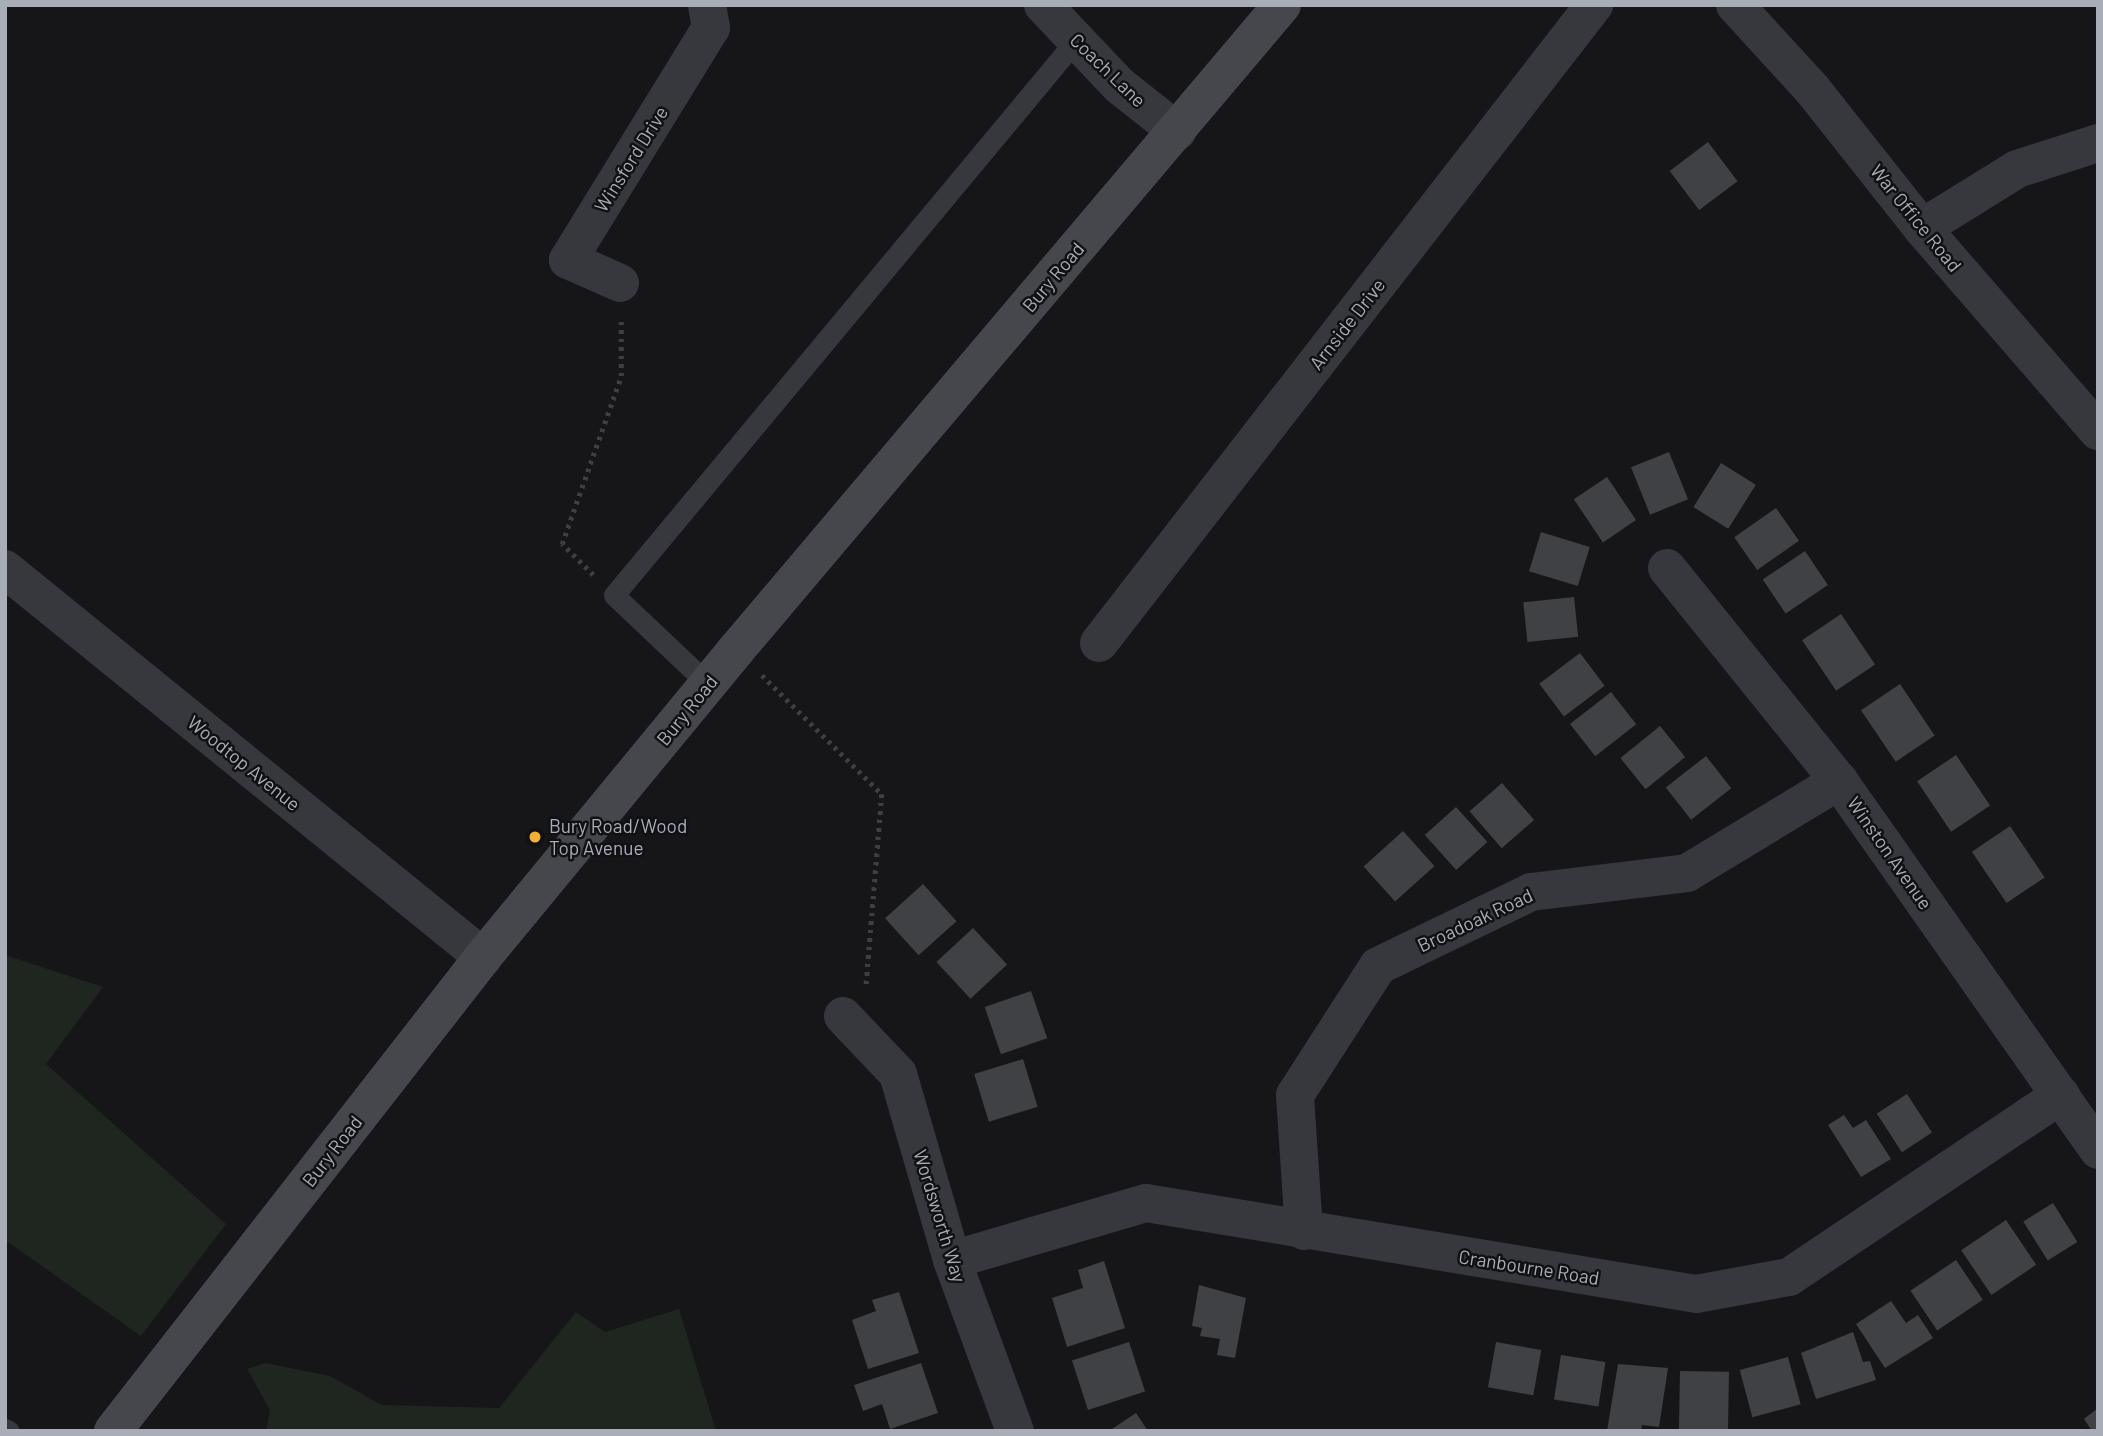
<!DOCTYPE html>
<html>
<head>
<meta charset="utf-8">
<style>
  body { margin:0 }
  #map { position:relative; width:2103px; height:1436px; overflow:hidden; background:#161618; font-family:Barlow,sans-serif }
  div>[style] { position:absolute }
  .green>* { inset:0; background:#1e261f }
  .building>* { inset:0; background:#404145; transform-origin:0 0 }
  .path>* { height:4.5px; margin-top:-2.25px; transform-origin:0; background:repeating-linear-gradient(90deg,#3d3f44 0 3.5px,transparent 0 8.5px) }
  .service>* { height:21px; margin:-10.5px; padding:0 10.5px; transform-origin:10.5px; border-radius:10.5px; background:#37383d }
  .minor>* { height:38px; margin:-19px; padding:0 19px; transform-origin:19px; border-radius:19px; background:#37383d }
  .secondary>* { height:38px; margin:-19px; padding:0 19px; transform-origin:19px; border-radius:19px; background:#45474d }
  .dots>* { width:19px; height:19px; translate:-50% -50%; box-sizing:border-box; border:4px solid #111113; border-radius:50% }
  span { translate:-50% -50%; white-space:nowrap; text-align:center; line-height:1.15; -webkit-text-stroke:5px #111113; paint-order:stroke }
  .street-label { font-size:19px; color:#a8adb8 }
  .poi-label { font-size:19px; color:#a8adb8 }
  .left { translate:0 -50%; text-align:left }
  .frame { position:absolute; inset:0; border:7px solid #a8adb8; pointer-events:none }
</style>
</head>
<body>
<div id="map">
  <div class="green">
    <i style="clip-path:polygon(5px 955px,103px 987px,46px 1064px,226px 1224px,141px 1336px,5px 1240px)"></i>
    <i style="clip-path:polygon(679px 1309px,716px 1431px,266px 1431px,270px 1410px,247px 1369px,265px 1363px,330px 1376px,382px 1405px,499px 1408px,576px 1312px,605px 1332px)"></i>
  </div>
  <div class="building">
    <i style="left:1708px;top:142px;width:49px;height:48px;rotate:53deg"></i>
    <i style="left:1669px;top:452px;width:51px;height:41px;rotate:68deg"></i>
    <i style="left:1721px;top:463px;width:41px;height:52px;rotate:32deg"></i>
    <i style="left:1607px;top:477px;width:52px;height:40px;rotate:56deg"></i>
    <i style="left:1776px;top:508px;width:40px;height:51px;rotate:55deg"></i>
    <i style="left:1541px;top:532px;width:51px;height:41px;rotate:17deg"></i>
    <i style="left:1805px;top:551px;width:41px;height:51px;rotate:56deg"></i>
    <i style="left:1574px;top:597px;width:40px;height:51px;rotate:84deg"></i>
    <i style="left:1841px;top:614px;width:61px;height:47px;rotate:56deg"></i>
    <i style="left:1580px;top:653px;width:41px;height:51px;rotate:53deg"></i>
    <i style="left:1900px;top:684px;width:62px;height:47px;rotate:56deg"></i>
    <i style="left:1611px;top:692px;width:41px;height:52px;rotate:52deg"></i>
    <i style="left:1660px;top:726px;width:40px;height:51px;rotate:51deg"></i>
    <i style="left:1956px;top:755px;width:61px;height:47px;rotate:56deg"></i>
    <i style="left:1706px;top:756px;width:41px;height:51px;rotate:52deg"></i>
    <i style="left:1502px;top:783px;width:49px;height:43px;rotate:49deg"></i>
    <i style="left:1456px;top:807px;width:47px;height:42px;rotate:48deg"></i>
    <i style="left:2010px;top:826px;width:62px;height:46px;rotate:56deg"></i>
    <i style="left:1403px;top:831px;width:47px;height:53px;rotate:48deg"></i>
    <i style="left:923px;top:884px;width:50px;height:51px;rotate:48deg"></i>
    <i style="left:973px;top:928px;width:50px;height:50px;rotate:47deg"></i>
    <i style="left:1031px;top:991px;width:50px;height:49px;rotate:71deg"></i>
    <i style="left:1023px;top:1059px;width:50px;height:51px;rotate:73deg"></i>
    <i style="left:1907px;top:1094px;width:46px;height:36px;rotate:57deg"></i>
    <i style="clip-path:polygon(1844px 1115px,1853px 1128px,1866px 1120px,1891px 1159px,1861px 1177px,1828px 1125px)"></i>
    <i style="left:2053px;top:1203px;width:46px;height:35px;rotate:58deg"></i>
    <i style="left:2006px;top:1220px;width:54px;height:54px;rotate:56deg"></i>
    <i style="left:1956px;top:1260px;width:48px;height:55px;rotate:56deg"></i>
    <i style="clip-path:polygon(1104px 1261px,1125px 1328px,1067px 1347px,1052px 1298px,1083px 1288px,1078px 1270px)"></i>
    <i style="clip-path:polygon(1199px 1285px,1246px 1298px,1235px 1358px,1217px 1355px,1220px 1339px,1200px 1336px,1202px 1328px,1192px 1326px)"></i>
    <i style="clip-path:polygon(899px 1292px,919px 1353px,868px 1369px,852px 1320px,876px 1311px,872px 1300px)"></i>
    <i style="clip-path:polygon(1891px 1301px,1906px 1323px,1918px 1315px,1933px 1338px,1885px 1368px,1856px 1324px)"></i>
    <i style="clip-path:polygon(1853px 1332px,1863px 1362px,1870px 1361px,1876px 1380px,1816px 1399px,1801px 1353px)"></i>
    <i style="left:1129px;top:1342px;width:52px;height:60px;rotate:72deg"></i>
    <i style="left:1496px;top:1342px;width:46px;height:46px;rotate:10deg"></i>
    <i style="left:1561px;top:1355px;width:45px;height:45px;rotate:9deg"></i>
    <i style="left:1788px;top:1357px;width:49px;height:50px;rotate:75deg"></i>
    <i style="clip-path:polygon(921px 1363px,938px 1413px,890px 1429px,882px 1404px,863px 1411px,854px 1385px)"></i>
    <i style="clip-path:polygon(1618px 1364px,1668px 1368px,1659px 1427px,1642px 1425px,1641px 1431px,1607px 1431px)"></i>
    <i style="left:1680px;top:1371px;width:49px;height:60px;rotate:1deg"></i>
    <i style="clip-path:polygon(2098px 1408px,2098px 1431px,2092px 1431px,2084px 1419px)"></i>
    <i style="clip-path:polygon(1136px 1413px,1148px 1431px,1109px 1431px)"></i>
  </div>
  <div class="path">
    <i style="left:593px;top:575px;width:44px;rotate:-135deg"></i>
    <i style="left:562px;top:544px;width:178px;rotate:-70.6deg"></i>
    <i style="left:621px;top:376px;width:56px;rotate:-90deg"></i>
    <i style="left:762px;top:675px;width:169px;rotate:44.8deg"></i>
    <i style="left:882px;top:794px;width:194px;rotate:94.7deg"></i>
  </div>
  <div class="service">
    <i style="left:708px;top:684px;width:129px;rotate:-136.6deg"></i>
    <i style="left:614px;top:595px;width:722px;rotate:-50.22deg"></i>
    <i style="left:5px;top:1429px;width:4px;rotate:27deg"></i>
  </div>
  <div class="minor">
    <i style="left:1043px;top:5px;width:112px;rotate:46.5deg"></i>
    <i style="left:1120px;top:86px;width:73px;rotate:38.3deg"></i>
    <i style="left:1735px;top:5px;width:114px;rotate:47.5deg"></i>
    <i style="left:1812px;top:89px;width:177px;rotate:51.6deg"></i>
    <i style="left:1922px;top:228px;width:269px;rotate:49.1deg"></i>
    <i style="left:1922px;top:228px;width:112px;rotate:-31.8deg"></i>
    <i style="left:2017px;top:169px;width:85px;rotate:-17.8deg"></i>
    <i style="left:620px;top:283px;width:57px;rotate:-156.1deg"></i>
    <i style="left:568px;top:260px;width:273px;rotate:-58.4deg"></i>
    <i style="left:711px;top:28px;width:23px;rotate:-100deg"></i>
    <i style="left:1667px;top:568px;width:274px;rotate:51.1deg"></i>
    <i style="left:1839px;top:781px;width:451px;rotate:54.9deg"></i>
    <i style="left:5px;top:569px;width:616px;rotate:39.07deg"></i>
    <i style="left:1099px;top:643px;width:808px;rotate:-52.19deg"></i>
    <i style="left:843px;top:1016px;width:80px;rotate:46.5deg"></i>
    <i style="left:898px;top:1074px;width:194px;rotate:73.8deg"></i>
    <i style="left:952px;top:1260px;width:182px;rotate:69.8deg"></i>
    <i style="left:1304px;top:1231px;width:136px;rotate:-93.8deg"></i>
    <i style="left:1295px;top:1095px;width:153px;rotate:-57.2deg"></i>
    <i style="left:1378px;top:966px;width:170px;rotate:-25.8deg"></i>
    <i style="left:1531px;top:892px;width:157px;rotate:-6.9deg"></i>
    <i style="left:1687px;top:873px;width:178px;rotate:-31.2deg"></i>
    <i style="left:952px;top:1260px;width:202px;rotate:-16.4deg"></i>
    <i style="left:1146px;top:1203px;width:557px;rotate:9.39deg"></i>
    <i style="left:1696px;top:1294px;width:95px;rotate:-10.4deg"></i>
    <i style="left:1789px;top:1277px;width:327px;rotate:-33.8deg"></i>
  </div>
  <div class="secondary">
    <i style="left:113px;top:1431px;width:601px;rotate:-52.02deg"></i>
    <i style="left:483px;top:957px;width:398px;rotate:-50.5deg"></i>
    <i style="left:736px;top:650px;width:845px;rotate:-49.75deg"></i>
  </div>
  <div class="dots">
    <i style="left:535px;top:837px;background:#f2b134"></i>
  </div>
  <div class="street-label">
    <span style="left:1108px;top:70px;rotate:44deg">Coach Lane</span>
    <span style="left:631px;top:159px;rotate:-58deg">Winsford Drive</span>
    <span style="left:1916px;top:218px;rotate:51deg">War Office Road</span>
    <span style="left:1053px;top:277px;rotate:-50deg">Bury Road</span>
    <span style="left:1347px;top:324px;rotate:-52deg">Arnside Drive</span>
    <span style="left:687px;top:710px;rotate:-51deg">Bury Road</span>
    <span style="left:244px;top:763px;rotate:39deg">Woodtop Avenue</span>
    <span style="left:1890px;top:853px;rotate:55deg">Winston Avenue</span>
    <span style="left:1475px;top:920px;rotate:-25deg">Broadoak Road</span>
    <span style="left:332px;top:1151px;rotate:-52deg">Bury Road</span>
    <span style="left:940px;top:1216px;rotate:73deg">Wordsworth Way</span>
    <span style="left:1529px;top:1267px;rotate:9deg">Cranbourne Road</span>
  </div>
  <div class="poi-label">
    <span class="left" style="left:549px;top:837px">Bury Road/Wood<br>Top Avenue</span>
  </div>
  <div class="frame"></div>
</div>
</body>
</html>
